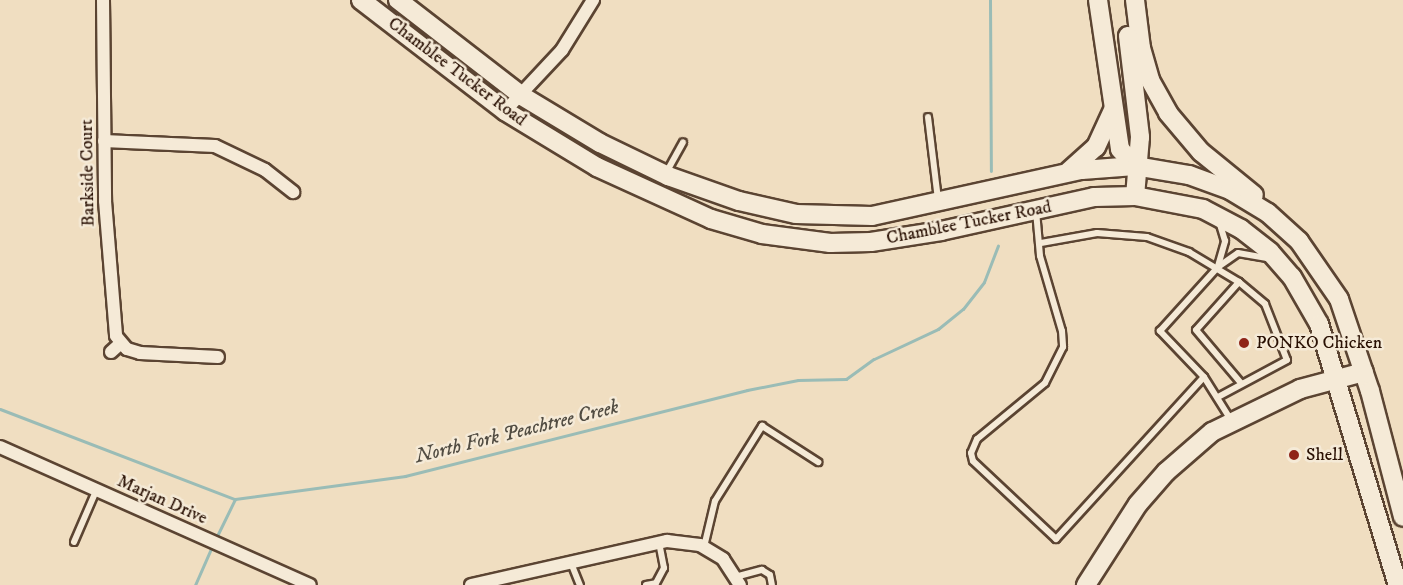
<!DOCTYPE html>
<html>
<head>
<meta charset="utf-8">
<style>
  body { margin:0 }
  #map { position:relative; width:1403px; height:585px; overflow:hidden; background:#f0dec1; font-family:"IM FELL DW Pica",serif }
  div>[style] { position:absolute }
  .stream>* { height:3px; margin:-1.5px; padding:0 1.5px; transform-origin:1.5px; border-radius:1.5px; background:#9abcb6 }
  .roads { filter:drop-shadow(2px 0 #5b4432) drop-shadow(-2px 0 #5b4432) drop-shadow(0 2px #5b4432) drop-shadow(0 -2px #5b4432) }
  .lane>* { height:6px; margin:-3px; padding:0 3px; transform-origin:3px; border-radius:3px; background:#f5ead7 }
  .street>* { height:12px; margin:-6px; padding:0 6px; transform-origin:6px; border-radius:6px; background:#f5ead7 }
  .secondary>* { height:18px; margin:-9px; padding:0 9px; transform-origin:9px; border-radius:9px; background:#f5ead7 }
  .dots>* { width:16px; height:16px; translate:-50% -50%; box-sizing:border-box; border:3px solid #f5ead7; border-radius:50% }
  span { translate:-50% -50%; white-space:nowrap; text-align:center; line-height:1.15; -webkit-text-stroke:5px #f5ead7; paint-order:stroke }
  .street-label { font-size:18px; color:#291003 }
  .poi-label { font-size:18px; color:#291003 }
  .left { translate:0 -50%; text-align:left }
  .water-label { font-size:20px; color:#514c42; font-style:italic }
</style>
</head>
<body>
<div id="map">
  <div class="stream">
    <i style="left:990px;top:0;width:171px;rotate:89.7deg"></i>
    <i style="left:0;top:409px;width:252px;rotate:21deg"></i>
    <i style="left:235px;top:499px;width:172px;rotate:-7.7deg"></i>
    <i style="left:405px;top:476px;width:353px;rotate:-14.1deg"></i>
    <i style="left:747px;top:390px;width:52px;rotate:-11.1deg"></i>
    <i style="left:798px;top:380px;width:48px;rotate:-1.2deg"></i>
    <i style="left:846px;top:379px;width:34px;rotate:-36deg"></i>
    <i style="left:874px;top:359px;width:71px;rotate:-25.1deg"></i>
    <i style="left:938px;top:329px;width:32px;rotate:-39deg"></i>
    <i style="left:963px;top:309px;width:34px;rotate:-52deg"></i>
    <i style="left:984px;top:282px;width:39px;rotate:-69deg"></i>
    <i style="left:216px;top:538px;width:43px;rotate:-64deg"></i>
    <i style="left:195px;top:585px;width:45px;rotate:-66.3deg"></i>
  </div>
  <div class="roads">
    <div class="lane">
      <i style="left:928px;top:117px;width:84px;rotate:83.1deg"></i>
      <i style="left:666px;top:173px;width:35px;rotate:-61deg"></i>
      <i style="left:1036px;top:211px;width:45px;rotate:84.9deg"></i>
      <i style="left:1040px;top:256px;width:78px;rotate:73.7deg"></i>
      <i style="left:1062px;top:331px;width:16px;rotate:86deg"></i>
      <i style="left:1063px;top:347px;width:40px;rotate:116.6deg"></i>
      <i style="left:1045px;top:383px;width:88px;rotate:140.5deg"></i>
      <i style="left:977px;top:439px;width:15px;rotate:113deg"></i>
      <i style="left:971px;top:453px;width:8px;rotate:76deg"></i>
      <i style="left:973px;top:461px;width:114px;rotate:43.2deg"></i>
      <i style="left:1056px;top:539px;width:219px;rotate:-47.6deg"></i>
      <i style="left:1041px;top:243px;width:57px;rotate:-10.1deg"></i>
      <i style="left:1097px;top:233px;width:50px;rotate:4.6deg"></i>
      <i style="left:1147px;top:237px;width:45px;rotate:19.7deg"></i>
      <i style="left:1189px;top:252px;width:58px;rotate:31deg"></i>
      <i style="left:1239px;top:282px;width:34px;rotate:40deg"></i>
      <i style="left:1265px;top:304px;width:60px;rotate:68.6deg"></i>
      <i style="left:1287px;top:360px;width:78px;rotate:151.8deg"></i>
      <i style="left:1218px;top:266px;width:26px;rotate:-74deg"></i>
      <i style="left:1225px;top:241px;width:17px;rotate:-107deg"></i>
      <i style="left:1239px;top:282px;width:64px;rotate:131.9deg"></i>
      <i style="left:1196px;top:330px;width:70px;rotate:49.7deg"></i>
      <i style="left:1231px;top:420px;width:51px;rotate:-122.1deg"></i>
      <i style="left:1204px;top:377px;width:64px;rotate:-133.7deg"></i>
      <i style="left:1160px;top:331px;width:86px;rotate:-47.8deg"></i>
      <i style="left:1218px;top:267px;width:24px;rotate:-35deg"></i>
      <i style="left:1238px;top:253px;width:28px;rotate:10deg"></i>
      <i style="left:74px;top:542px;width:56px;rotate:-66.7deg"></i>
      <i style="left:704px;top:547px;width:47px;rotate:-76.6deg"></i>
      <i style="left:715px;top:501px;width:89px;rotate:-57.9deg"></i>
      <i style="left:762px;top:426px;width:67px;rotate:32.7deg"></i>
      <i style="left:571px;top:563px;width:24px;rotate:68deg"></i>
      <i style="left:735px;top:577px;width:28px;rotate:-15deg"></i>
      <i style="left:762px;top:570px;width:9px;rotate:32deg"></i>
      <i style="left:770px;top:575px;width:10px;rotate:79deg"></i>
      <i style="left:646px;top:585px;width:10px;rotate:-11deg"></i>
      <i style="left:656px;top:583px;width:17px;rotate:-62deg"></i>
      <i style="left:664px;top:568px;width:25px;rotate:-101deg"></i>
    </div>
    <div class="street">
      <i style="left:103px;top:0;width:201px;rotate:89.4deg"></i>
      <i style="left:105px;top:201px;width:135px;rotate:85.3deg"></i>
      <i style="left:116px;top:336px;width:17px;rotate:50deg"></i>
      <i style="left:127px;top:349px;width:14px;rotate:17deg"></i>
      <i style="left:140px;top:353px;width:78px;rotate:2.9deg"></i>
      <i style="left:505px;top:111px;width:83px;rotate:-46.9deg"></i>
      <i style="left:562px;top:50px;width:59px;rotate:-58.2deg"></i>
      <i style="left:104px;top:141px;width:111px;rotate:2.6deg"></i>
      <i style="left:215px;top:146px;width:55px;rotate:25.6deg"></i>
      <i style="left:265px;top:170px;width:36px;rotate:38deg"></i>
      <i style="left:111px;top:352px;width:13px;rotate:-42deg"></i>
      <i style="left:0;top:447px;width:339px;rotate:24deg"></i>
      <i style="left:471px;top:585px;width:201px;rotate:-12.7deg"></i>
      <i style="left:667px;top:541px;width:33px;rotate:7deg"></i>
      <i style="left:700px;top:545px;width:27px;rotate:31deg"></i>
      <i style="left:723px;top:559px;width:31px;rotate:57deg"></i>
    </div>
    <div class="secondary">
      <i style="left:361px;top:0;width:182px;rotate:37.6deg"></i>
      <i style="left:505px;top:111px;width:108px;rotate:31.3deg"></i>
      <i style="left:597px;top:167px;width:125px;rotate:24.5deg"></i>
      <i style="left:711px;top:219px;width:53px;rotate:16.4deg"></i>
      <i style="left:762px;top:234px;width:69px;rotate:7.5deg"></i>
      <i style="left:830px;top:243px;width:41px;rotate:-1.4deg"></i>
      <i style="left:871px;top:242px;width:71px;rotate:-8.9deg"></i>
      <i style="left:941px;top:231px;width:157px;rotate:-12.5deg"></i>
      <i style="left:1094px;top:197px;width:41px;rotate:-1.4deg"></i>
      <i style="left:1135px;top:196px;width:69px;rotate:10.8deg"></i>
      <i style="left:1203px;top:209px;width:43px;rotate:27.8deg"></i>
      <i style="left:1241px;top:229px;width:37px;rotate:38deg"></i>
      <i style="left:1270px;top:252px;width:33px;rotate:49deg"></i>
      <i style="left:1292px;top:277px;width:54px;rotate:60.1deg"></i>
      <i style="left:1319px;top:324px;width:273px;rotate:73.2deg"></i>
      <i style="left:398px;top:0;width:157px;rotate:37.7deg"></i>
      <i style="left:522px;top:96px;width:91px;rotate:31.1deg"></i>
      <i style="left:600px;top:143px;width:76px;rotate:25.9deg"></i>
      <i style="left:668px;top:176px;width:75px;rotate:19.4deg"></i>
      <i style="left:739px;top:201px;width:58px;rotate:12.8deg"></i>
      <i style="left:796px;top:214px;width:76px;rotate:1.5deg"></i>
      <i style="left:872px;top:216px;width:215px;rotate:-12.4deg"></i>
      <i style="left:1082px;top:170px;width:53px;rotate:-4.3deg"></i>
      <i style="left:1135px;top:166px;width:55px;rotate:9.5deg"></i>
      <i style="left:1189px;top:175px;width:44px;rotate:20.1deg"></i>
      <i style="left:1230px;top:190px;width:44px;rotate:31.2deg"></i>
      <i style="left:1268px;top:213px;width:42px;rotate:42.1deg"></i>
      <i style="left:1299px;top:241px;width:70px;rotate:55.4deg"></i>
      <i style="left:1339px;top:299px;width:97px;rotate:71.4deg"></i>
      <i style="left:1370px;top:391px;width:130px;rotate:75.3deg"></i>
      <i style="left:1098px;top:0;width:151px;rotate:81.6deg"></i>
      <i style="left:1120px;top:149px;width:23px;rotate:49deg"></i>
      <i style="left:1135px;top:0;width:48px;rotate:82.9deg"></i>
      <i style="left:1141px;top:48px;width:33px;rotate:74deg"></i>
      <i style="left:1150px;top:80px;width:38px;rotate:61deg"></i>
      <i style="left:1168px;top:113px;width:51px;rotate:49.8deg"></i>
      <i style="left:1201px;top:152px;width:68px;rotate:39.1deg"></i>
      <i style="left:1128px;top:36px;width:102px;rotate:83.2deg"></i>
      <i style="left:1140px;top:137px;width:59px;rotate:94.8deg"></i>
      <i style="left:1069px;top:171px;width:36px;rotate:-42deg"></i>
      <i style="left:1096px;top:147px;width:41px;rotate:-65.3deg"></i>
      <i style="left:1086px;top:585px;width:96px;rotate:-57.3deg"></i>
      <i style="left:1138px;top:504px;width:43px;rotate:-48.8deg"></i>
      <i style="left:1166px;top:472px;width:61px;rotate:-41deg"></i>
      <i style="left:1212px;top:432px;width:98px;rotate:-26deg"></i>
      <i style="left:1300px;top:389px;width:66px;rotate:-14.9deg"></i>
    </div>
  </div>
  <div class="dots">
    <i style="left:1244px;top:343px;background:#8f2418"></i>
    <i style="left:1294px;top:455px;background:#8f2418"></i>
  </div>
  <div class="street-label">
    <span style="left:457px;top:72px;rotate:37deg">Chamblee Tucker Road</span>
    <span style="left:88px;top:173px;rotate:-91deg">Barkside Court</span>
    <span style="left:969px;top:223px;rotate:-11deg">Chamblee Tucker Road</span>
    <span style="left:162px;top:500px;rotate:24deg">Marjan Drive</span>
  </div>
  <div class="poi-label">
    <span class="left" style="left:1256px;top:343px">PONKO Chicken</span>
    <span class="left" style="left:1306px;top:455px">Shell</span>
  </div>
  <div class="water-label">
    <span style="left:517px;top:432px;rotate:-14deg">North Fork Peachtree Creek</span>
  </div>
</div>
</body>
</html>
